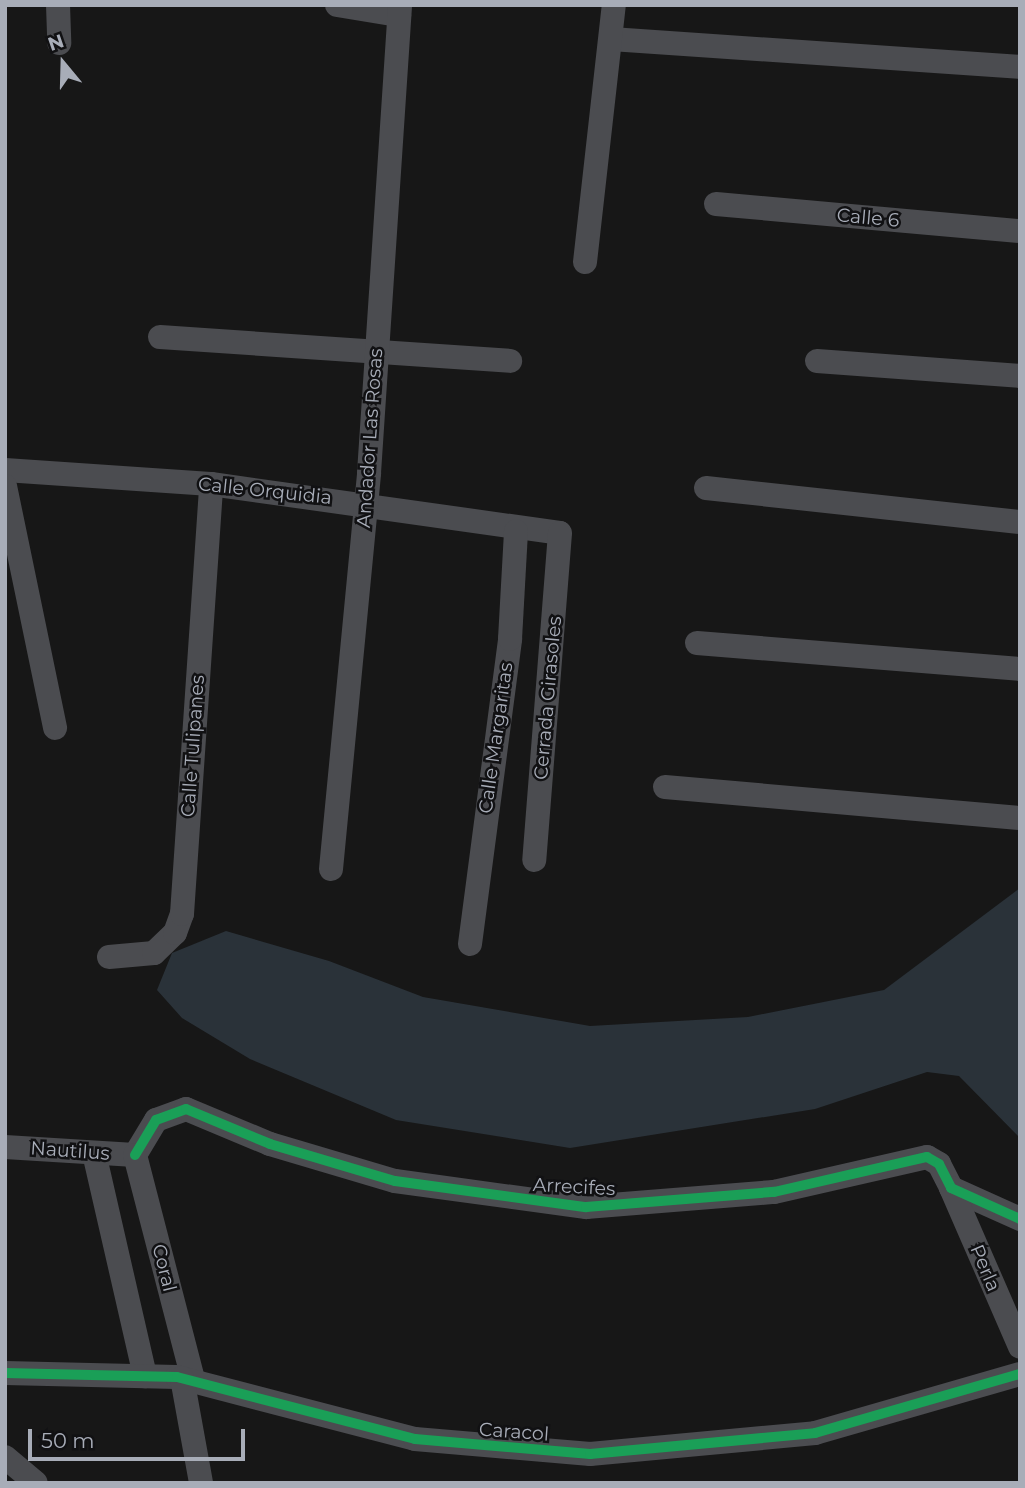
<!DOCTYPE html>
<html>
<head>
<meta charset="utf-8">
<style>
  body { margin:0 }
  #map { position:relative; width:1025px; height:1488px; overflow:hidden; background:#171717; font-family:Montserrat,sans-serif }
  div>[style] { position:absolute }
  .water>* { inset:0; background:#2a3239 }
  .minor>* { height:24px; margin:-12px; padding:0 12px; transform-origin:12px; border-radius:12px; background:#4b4c50 }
  .cycleway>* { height:10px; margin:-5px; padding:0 5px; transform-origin:5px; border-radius:5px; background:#1a9f57 }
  span { translate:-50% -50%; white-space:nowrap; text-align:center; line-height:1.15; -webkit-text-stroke:5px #111113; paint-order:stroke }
  .street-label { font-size:19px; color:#a8adb8 }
  .frame { position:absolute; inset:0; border:7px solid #a8adb8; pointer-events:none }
  .north { position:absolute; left:28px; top:28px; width:70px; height:70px; -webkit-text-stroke:5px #111113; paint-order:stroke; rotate:341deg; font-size:19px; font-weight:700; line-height:28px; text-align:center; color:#a8adb8 }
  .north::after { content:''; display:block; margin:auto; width:24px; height:32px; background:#a8adb8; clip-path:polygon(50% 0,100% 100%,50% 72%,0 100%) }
  .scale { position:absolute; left:28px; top:1429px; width:217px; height:32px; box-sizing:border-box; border:4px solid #a8adb8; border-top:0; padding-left:9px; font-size:21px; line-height:24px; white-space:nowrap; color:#a8adb8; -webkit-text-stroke:5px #111113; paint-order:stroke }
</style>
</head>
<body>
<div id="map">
  <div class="water">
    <i style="clip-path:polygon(1020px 888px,1020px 1138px,959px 1076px,927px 1072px,815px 1109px,570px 1148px,396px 1120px,250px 1059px,182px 1018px,157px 990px,172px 953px,226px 931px,329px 961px,423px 997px,590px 1026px,748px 1017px,884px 990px)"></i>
  </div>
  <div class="minor">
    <i style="left:58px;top:5px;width:38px;rotate:88deg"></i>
    <i style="left:337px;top:5px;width:63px;rotate:9.2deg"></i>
    <i style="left:611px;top:39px;width:410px;rotate:3.9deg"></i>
    <i style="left:716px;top:204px;width:305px;rotate:5.1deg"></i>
    <i style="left:585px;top:262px;width:259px;rotate:-83.6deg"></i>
    <i style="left:160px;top:337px;width:351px;rotate:3.9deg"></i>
    <i style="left:817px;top:361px;width:204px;rotate:4.2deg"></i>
    <i style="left:5px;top:470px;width:206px;rotate:3.9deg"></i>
    <i style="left:211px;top:484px;width:352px;rotate:8deg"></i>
    <i style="left:560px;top:533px;width:328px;rotate:94.5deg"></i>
    <i style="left:5px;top:486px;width:247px;rotate:78.3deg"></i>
    <i style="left:706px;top:488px;width:316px;rotate:6.2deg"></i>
    <i style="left:697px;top:643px;width:324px;rotate:4.6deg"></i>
    <i style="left:665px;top:787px;width:356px;rotate:5deg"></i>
    <i style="left:331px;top:869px;width:398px;rotate:-84.5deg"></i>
    <i style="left:369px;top:473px;width:469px;rotate:-86.2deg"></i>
    <i style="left:470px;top:944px;width:308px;rotate:-82.5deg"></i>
    <i style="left:510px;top:639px;width:108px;rotate:-86.8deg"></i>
    <i style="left:109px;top:957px;width:45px;rotate:-5.1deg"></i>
    <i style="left:154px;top:953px;width:29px;rotate:-44deg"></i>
    <i style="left:175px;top:933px;width:20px;rotate:-70deg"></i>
    <i style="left:182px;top:914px;width:431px;rotate:-86.1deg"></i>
    <i style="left:5px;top:1147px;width:130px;rotate:3.5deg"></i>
    <i style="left:94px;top:1153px;width:229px;rotate:77.1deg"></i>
    <i style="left:135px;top:1155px;width:41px;rotate:-59deg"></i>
    <i style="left:156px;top:1120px;width:32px;rotate:-20deg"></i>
    <i style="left:186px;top:1109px;width:91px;rotate:22.6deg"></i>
    <i style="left:270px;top:1144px;width:130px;rotate:16.5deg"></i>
    <i style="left:395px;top:1181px;width:193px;rotate:7.8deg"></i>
    <i style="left:586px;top:1207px;width:189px;rotate:-4.6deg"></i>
    <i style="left:774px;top:1192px;width:157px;rotate:-12.9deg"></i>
    <i style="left:927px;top:1157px;width:14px;rotate:30deg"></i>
    <i style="left:939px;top:1164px;width:27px;rotate:63deg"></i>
    <i style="left:951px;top:1188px;width:76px;rotate:24.2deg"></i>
    <i style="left:135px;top:1155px;width:232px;rotate:75.5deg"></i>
    <i style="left:951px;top:1188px;width:173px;rotate:66.5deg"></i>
    <i style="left:5px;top:1373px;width:172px;rotate:1.3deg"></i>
    <i style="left:177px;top:1377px;width:246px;rotate:14.6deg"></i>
    <i style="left:415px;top:1439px;width:176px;rotate:4.9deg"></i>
    <i style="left:590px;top:1454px;width:226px;rotate:-5.3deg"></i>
    <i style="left:815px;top:1433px;width:213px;rotate:-16.1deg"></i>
    <i style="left:182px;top:1378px;width:107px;rotate:79.7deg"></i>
    <i style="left:5px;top:1457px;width:40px;rotate:40deg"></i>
  </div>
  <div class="cycleway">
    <i style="left:135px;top:1155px;width:41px;rotate:-59deg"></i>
    <i style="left:156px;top:1120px;width:32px;rotate:-20deg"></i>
    <i style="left:186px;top:1109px;width:91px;rotate:22.6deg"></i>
    <i style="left:270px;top:1144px;width:130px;rotate:16.5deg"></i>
    <i style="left:395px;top:1181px;width:193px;rotate:7.8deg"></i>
    <i style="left:586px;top:1207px;width:189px;rotate:-4.6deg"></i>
    <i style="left:774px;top:1192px;width:157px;rotate:-12.9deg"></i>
    <i style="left:927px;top:1157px;width:14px;rotate:30deg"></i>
    <i style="left:939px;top:1164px;width:27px;rotate:63deg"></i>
    <i style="left:951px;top:1188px;width:76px;rotate:24.2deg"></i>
    <i style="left:5px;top:1373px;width:172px;rotate:1.3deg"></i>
    <i style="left:177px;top:1377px;width:246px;rotate:14.6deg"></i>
    <i style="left:415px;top:1439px;width:176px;rotate:4.9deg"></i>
    <i style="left:590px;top:1454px;width:226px;rotate:-5.3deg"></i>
    <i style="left:815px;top:1433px;width:213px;rotate:-16.1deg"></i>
  </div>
  <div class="street-label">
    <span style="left:868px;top:218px;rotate:5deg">Calle 6</span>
    <span style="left:370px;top:438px;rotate:-86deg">Andador Las Rosas</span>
    <span style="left:265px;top:491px;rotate:6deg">Calle Orquidia</span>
    <span style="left:548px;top:698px;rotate:-85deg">Cerrada Girasoles</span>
    <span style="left:496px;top:738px;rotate:-82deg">Calle Margaritas</span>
    <span style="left:193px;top:746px;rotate:-86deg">Calle Tulipanes</span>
    <span style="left:70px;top:1151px;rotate:4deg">Nautilus</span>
    <span style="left:574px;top:1187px;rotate:3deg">Arrecifes</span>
    <span style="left:164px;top:1268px;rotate:76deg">Coral</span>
    <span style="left:985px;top:1268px;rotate:67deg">Perla</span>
    <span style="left:514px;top:1432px;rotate:4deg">Caracol</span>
  </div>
  <div class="frame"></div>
  <div class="north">N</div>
  <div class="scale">50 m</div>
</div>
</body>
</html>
